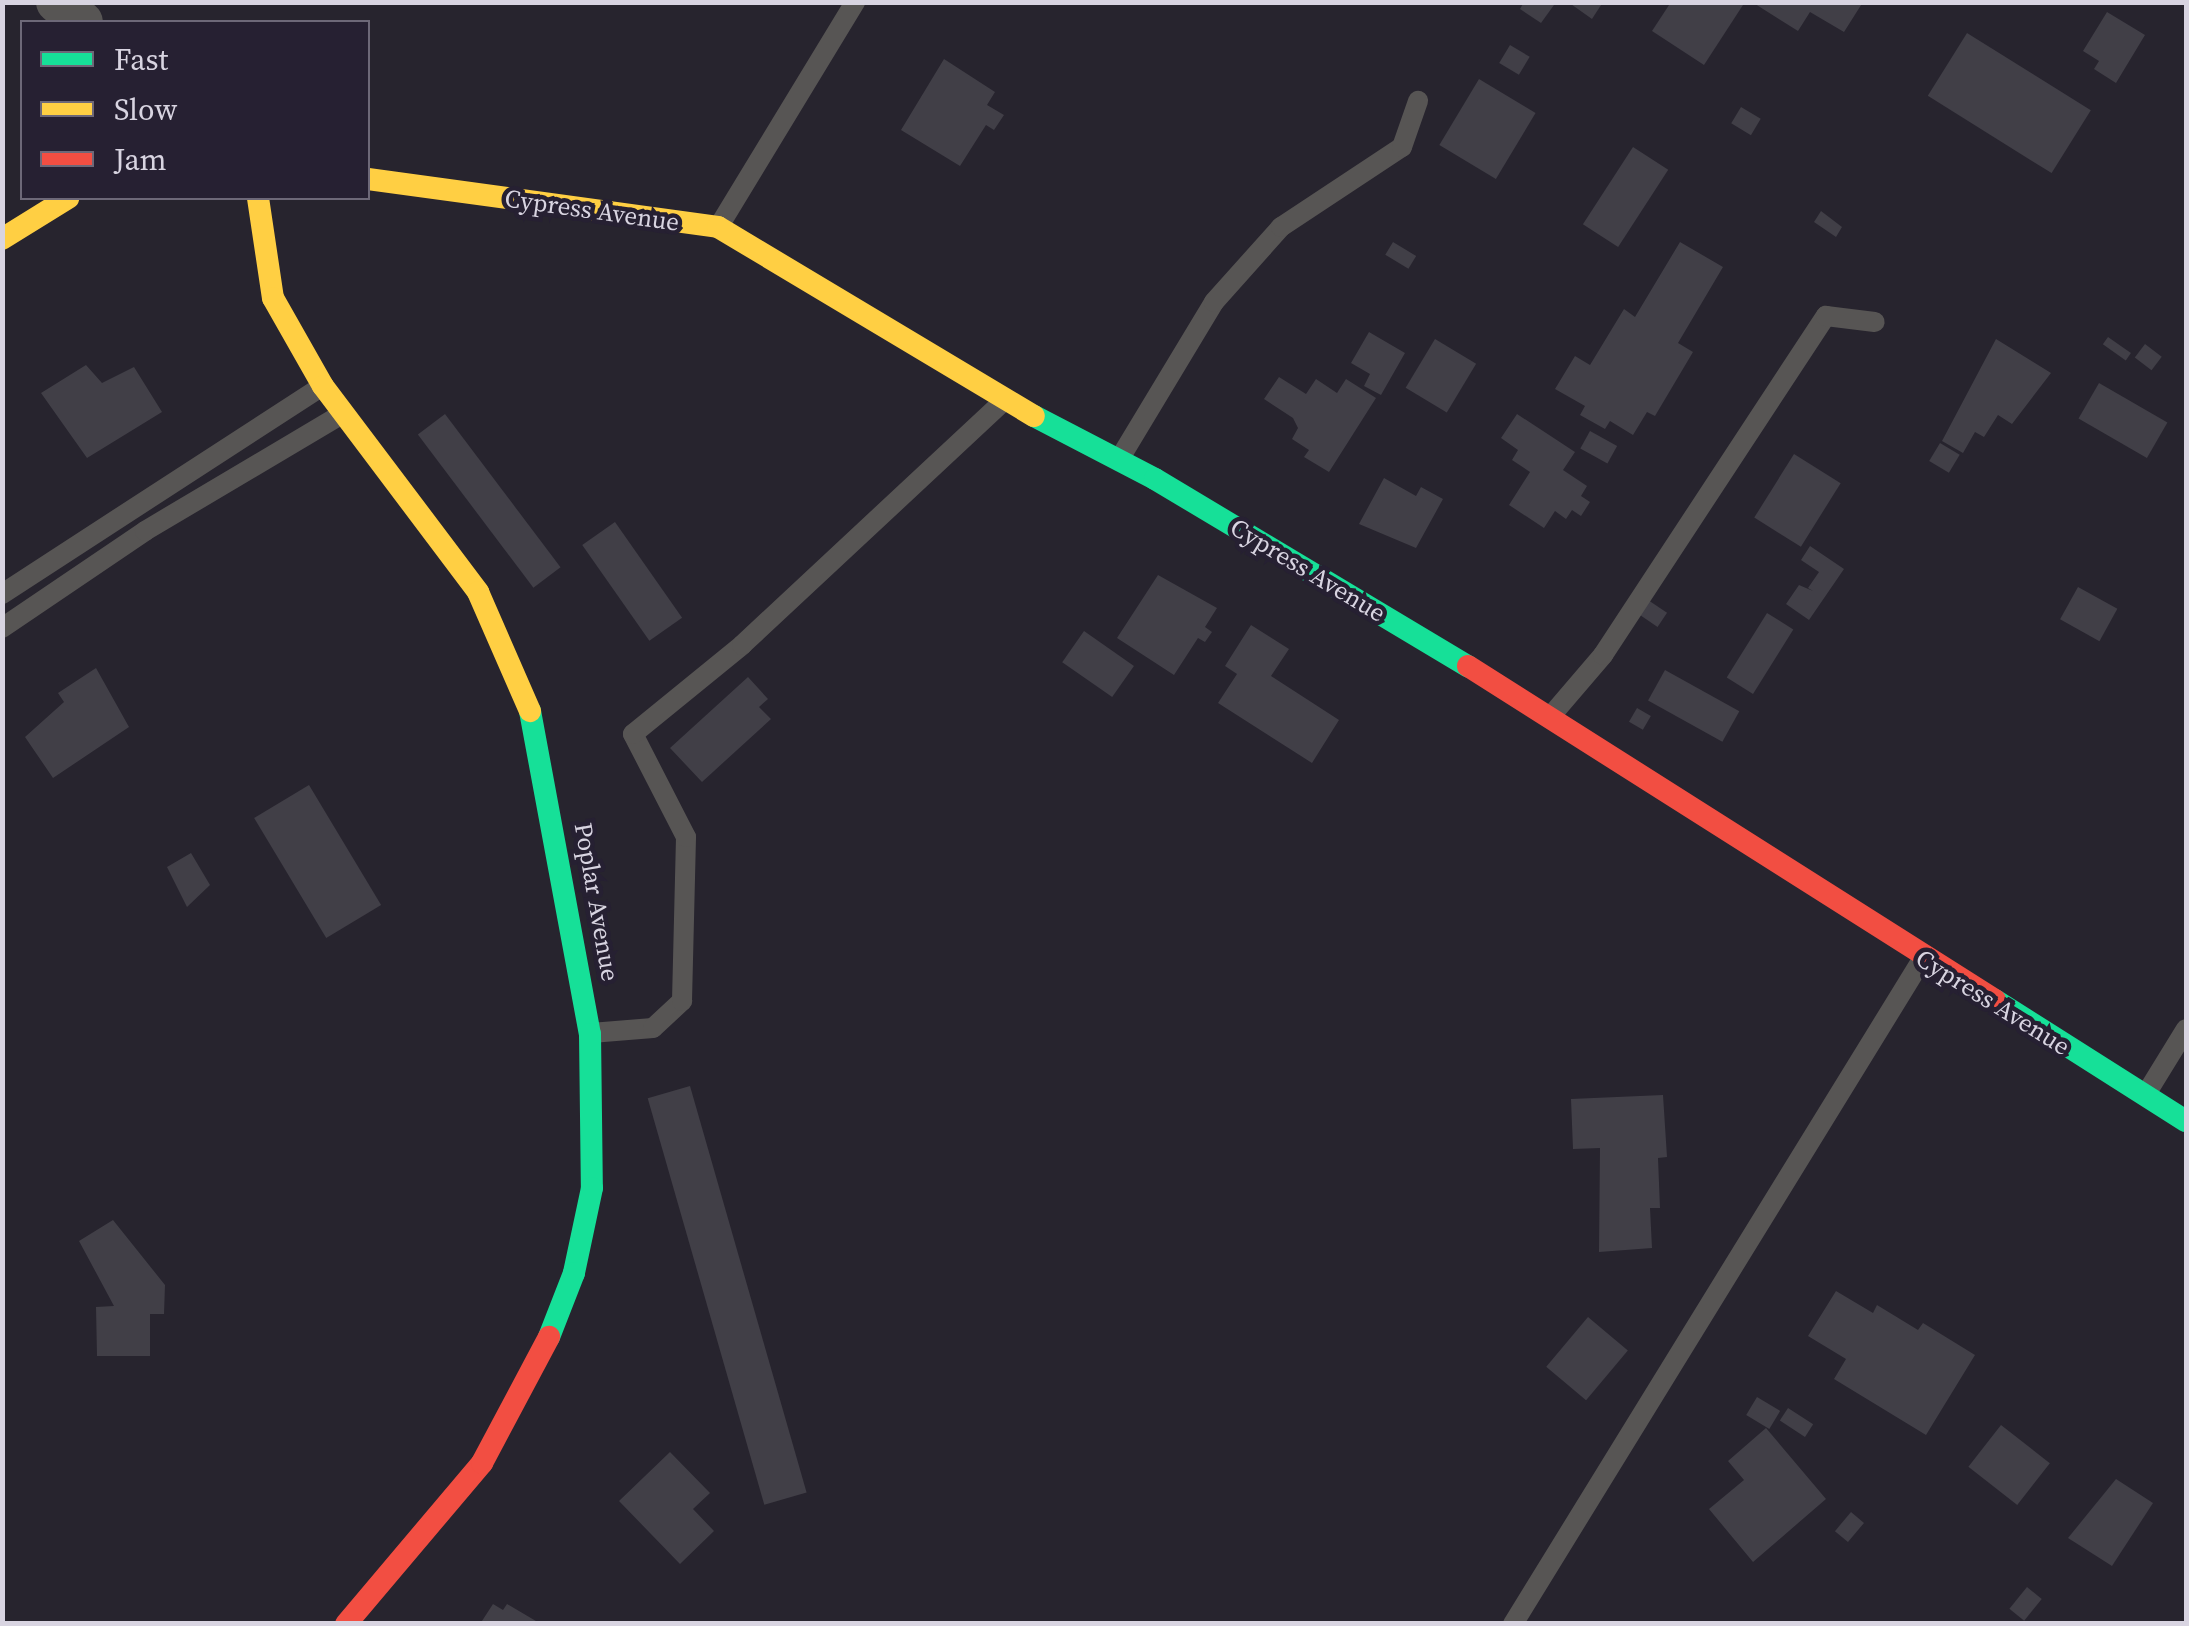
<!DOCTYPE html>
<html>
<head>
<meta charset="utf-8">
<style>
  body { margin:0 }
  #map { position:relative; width:2189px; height:1626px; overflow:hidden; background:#27242e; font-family:"Source Serif 4",serif }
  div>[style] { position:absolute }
  .building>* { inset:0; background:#413f47; transform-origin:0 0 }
  .lane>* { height:20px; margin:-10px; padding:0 10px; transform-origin:10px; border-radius:10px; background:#575554 }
  .street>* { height:42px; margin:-21px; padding:0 21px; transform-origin:21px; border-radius:21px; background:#575554 }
  .fast>* { height:22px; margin:-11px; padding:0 11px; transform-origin:11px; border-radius:11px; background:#16e098 }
  .slow>* { height:22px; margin:-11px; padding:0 11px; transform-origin:11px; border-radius:11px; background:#ffcf43 }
  .jam>* { height:22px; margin:-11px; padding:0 11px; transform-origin:11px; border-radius:11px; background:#f24e42 }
  span { translate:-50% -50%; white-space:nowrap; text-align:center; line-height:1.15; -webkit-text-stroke:9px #262032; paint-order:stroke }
  .street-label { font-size:25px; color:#d8d4e1 }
  .frame { position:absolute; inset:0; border:5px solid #d8d4e1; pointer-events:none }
  .legend { position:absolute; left:20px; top:20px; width:350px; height:180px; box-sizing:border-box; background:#262032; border:2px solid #6d6878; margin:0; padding:12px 18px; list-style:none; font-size:30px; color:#d8d4e1 }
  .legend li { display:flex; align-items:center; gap:20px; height:50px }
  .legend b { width:50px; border:2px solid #6d6878 }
</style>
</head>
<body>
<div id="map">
  <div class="building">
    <i style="clip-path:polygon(1524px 2px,1551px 2px,1554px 5px,1541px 23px,1520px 9px)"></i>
    <i style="clip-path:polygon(1568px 2px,1603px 2px,1592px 19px)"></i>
    <i style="clip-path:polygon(1671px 2px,1740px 2px,1743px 5px,1704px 65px,1652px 31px)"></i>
    <i style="clip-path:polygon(1752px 2px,1863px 2px,1844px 32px,1810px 12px,1798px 31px)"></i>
    <i style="clip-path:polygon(2107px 12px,2145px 35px,2116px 83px,2094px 69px,2099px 61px,2083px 51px)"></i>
    <i style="left:1967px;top:33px;width:146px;height:74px;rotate:32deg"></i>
    <i style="left:1510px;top:45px;width:23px;height:21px;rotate:31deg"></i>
    <i style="clip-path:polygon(944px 59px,995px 92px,987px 105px,1004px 115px,994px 130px,986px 125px,960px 166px,901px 130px)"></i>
    <i style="left:1479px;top:79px;width:66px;height:77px;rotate:31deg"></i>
    <i style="left:1741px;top:107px;width:23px;height:19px;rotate:31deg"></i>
    <i style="left:1633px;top:147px;width:42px;height:92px;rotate:33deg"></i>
    <i style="clip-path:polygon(1821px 211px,1842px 227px,1836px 237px,1814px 222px)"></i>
    <i style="left:1393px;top:242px;width:27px;height:15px;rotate:31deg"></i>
    <i style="clip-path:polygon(1680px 242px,1723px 267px,1678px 343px,1693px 352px,1655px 416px,1647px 412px,1633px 435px,1610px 421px,1605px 429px,1580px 415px,1585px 406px,1555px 389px,1575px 356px,1590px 365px,1624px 309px,1635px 317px)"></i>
    <i style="clip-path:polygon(1369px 332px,1405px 353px,1381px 395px,1364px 386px,1370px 374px,1351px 363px)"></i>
    <i style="left:2108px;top:337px;width:28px;height:9px;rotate:35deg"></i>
    <i style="left:1435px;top:339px;width:48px;height:57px;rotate:31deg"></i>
    <i style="clip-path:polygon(1996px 339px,2051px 373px,2012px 424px,1998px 415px,1984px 437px,1975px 432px,1963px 453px,1942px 441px)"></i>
    <i style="left:2145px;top:344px;width:21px;height:17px;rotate:37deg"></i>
    <i style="clip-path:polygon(86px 365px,102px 383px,134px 367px,162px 412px,87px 458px,41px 393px)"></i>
    <i style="clip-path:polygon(1279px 377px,1306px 394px,1316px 379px,1337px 393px,1346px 379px,1376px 398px,1329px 472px,1304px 457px,1309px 450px,1292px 439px,1298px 428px,1293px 418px,1264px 399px)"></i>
    <i style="left:2099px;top:383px;width:79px;height:41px;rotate:30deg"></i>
    <i style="left:445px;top:414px;width:192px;height:34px;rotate:53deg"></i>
    <i style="clip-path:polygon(1517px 414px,1575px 452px,1563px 470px,1587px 486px,1581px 496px,1590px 502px,1581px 516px,1572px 510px,1566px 519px,1555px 511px,1544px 528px,1509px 505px,1530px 472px,1512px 460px,1518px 450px,1501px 438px)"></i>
    <i style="left:1590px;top:431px;width:31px;height:20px;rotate:29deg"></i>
    <i style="left:1940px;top:443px;width:23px;height:21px;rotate:31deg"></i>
    <i style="left:1794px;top:454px;width:55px;height:75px;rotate:32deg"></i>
    <i style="clip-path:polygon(1384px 478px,1416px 496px,1421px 487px,1443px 499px,1416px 548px,1359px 524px)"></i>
    <i style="left:615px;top:522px;width:117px;height:40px;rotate:55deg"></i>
    <i style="clip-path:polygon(1810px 546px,1844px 569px,1809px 620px,1786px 604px,1799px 585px,1813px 591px,1808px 588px,1819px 572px,1801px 560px)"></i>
    <i style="clip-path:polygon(1158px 575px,1217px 608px,1205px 627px,1212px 632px,1205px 642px,1198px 638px,1174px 675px,1117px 638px)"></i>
    <i style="left:2078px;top:587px;width:45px;height:37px;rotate:29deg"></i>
    <i style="left:1648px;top:600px;width:23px;height:17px;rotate:34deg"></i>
    <i style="left:1767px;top:613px;width:31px;height:76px;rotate:32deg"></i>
    <i style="clip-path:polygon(1251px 625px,1289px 649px,1271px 676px,1339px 720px,1312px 763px,1218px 703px,1237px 674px,1225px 666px)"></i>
    <i style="left:1084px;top:631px;width:61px;height:38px;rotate:35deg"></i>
    <i style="clip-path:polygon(96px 668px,129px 727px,53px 778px,25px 737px,64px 702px,58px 693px)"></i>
    <i style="left:1665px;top:670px;width:85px;height:35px;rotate:29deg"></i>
    <i style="clip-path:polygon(748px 677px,768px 699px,759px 707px,771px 719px,702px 782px,670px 748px)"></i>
    <i style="left:1637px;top:708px;width:16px;height:16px;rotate:30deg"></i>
    <i style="left:309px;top:785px;width:140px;height:64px;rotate:59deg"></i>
    <i style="clip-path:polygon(191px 853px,210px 885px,187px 907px,167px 867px)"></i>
    <i style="left:690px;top:1086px;width:423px;height:44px;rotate:74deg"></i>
    <i style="clip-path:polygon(1663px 1095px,1667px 1157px,1658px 1158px,1660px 1208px,1650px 1208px,1652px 1248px,1599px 1252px,1600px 1148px,1573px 1149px,1571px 1099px)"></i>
    <i style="clip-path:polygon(113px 1220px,165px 1285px,164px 1314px,150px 1314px,150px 1356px,97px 1356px,96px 1307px,114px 1306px,79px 1241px)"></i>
    <i style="clip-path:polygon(1836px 1291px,1873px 1313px,1877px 1305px,1918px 1330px,1923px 1323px,1975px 1355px,1926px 1435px,1834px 1379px,1846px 1359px,1808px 1336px)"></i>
    <i style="left:1588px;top:1317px;width:52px;height:65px;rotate:40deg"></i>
    <i style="left:1757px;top:1397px;width:27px;height:21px;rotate:31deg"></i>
    <i style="left:1788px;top:1408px;width:30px;height:15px;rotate:33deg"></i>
    <i style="left:2001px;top:1425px;width:62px;height:53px;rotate:38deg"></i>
    <i style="clip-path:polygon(1766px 1428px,1826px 1499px,1753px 1562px,1709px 1509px,1744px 1480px,1728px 1461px)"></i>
    <i style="clip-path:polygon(670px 1452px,710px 1493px,693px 1509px,714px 1531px,680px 1564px,619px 1501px)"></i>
    <i style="clip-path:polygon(2116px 1479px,2153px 1503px,2112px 1566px,2068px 1538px)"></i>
    <i style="left:1851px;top:1512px;width:17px;height:25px;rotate:40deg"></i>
    <i style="left:2027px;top:1587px;width:19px;height:28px;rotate:39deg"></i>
    <i style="clip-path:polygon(493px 1604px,503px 1610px,507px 1604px,541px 1624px,480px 1624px)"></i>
  </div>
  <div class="lane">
    <i style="left:719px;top:226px;width:262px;rotate:-58.7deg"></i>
    <i style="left:1120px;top:458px;width:182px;rotate:-58.9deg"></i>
    <i style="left:1214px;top:302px;width:101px;rotate:-48.2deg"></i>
    <i style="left:1281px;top:227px;width:145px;rotate:-33.5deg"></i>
    <i style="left:1402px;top:147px;width:49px;rotate:-70.8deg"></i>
    <i style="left:2px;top:594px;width:380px;rotate:-33deg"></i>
    <i style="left:2px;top:628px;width:173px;rotate:-34.1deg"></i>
    <i style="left:145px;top:531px;width:229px;rotate:-30.7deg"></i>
    <i style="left:1550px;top:717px;width:82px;rotate:-49.5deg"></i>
    <i style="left:1603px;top:655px;width:406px;rotate:-56.7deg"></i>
    <i style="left:1826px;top:316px;width:49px;rotate:7deg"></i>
    <i style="left:591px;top:1033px;width:62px;rotate:-4.6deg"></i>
    <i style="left:653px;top:1028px;width:40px;rotate:-43deg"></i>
    <i style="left:682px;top:1001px;width:164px;rotate:-88.6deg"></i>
    <i style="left:686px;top:837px;width:116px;rotate:-117.2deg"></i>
    <i style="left:633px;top:734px;width:141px;rotate:-39.2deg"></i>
    <i style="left:742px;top:645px;width:353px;rotate:-43deg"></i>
    <i style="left:2146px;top:1094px;width:76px;rotate:-58.4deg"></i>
    <i style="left:1513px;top:1624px;width:782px;rotate:-58.38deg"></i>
  </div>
  <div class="street">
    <i style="left:57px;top:2px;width:32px;rotate:39deg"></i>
  </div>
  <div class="fast">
    <i style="left:1034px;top:416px;width:136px;rotate:27.5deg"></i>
    <i style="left:1155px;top:479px;width:365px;rotate:30.9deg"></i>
    <i style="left:530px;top:711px;width:329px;rotate:79.5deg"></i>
    <i style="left:590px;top:1034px;width:154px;rotate:89.3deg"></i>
    <i style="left:592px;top:1188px;width:87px;rotate:102deg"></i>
    <i style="left:574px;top:1273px;width:69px;rotate:111.3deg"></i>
    <i style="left:1995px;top:1000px;width:226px;rotate:32.4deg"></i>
  </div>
  <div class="slow">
    <i style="left:368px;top:179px;width:353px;rotate:7.8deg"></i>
    <i style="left:718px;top:227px;width:368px;rotate:30.9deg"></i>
    <i style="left:258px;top:198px;width:101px;rotate:81.5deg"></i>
    <i style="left:273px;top:298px;width:101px;rotate:60.4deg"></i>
    <i style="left:323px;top:386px;width:258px;rotate:53deg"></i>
    <i style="left:478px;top:592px;width:130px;rotate:66.4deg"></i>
    <i style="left:2px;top:239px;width:78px;rotate:-31.8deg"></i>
  </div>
  <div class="jam">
    <i style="left:1468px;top:666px;width:624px;rotate:32.37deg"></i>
    <i style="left:346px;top:1624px;width:211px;rotate:-49.8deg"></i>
    <i style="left:482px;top:1463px;width:143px;rotate:-62deg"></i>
  </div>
  <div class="street-label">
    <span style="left:592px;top:210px;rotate:8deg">Cypress Avenue</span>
    <span style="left:1308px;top:570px;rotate:31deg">Cypress Avenue</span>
    <span style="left:597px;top:902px;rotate:80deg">Poplar Avenue</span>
    <span style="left:1993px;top:1002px;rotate:32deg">Cypress Avenue</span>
  </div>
  <div class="frame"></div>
  <ul class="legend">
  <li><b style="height:12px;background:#16e098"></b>Fast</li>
  <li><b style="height:12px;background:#ffcf43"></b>Slow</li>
  <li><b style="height:12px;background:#f24e42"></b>Jam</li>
  </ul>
</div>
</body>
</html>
